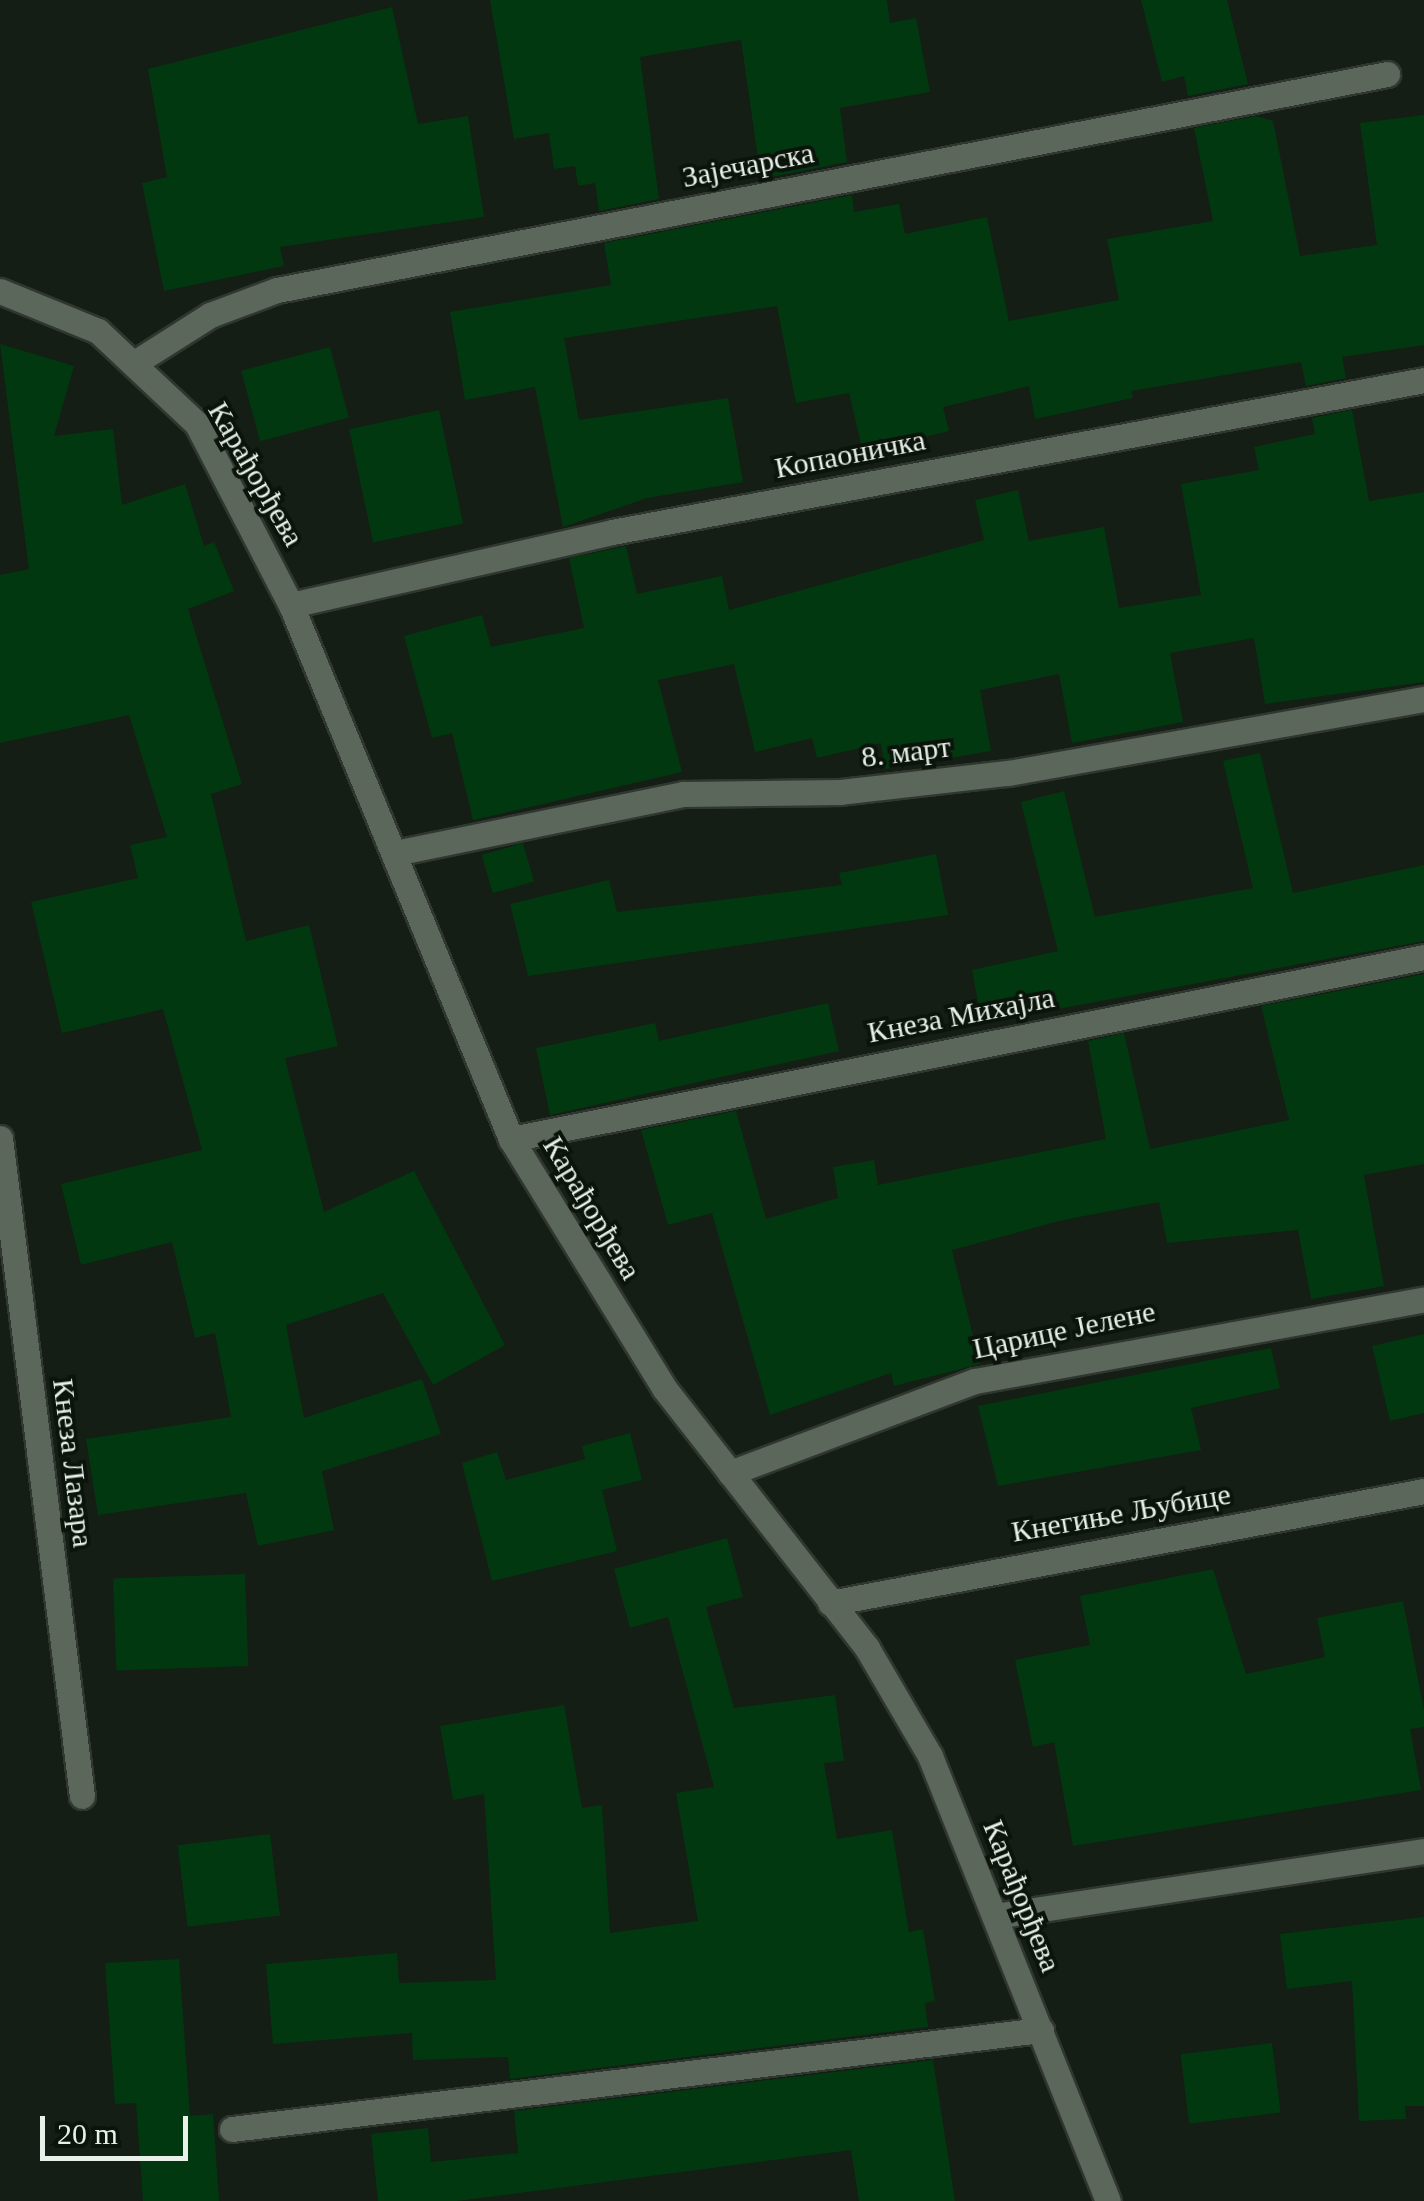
<!DOCTYPE html>
<html>
<head>
<meta charset="utf-8">
<style>
  body { margin:0 }
  #map { position:relative; width:1424px; height:2201px; overflow:hidden; background:#141e14; font-family:"Times New Roman",serif }
  div>[style] { position:absolute }
  .building>* { inset:0; background:#02380f; transform-origin:0 0 }
  .roads { filter:drop-shadow(2px 0 #303630) drop-shadow(-2px 0 #303630) drop-shadow(0 2px #303630) drop-shadow(0 -2px #303630) }
  .minor>* { height:25px; margin:-12.5px; padding:0 12.5px; transform-origin:12.5px; border-radius:12.5px; background:#5b675b }
  span { translate:-50% -50%; white-space:nowrap; text-align:center; line-height:1.15; -webkit-text-stroke:8px #0b140b; paint-order:stroke }
  .street-label { font-size:30px; color:#e9f0e9 }
  .scale { position:absolute; left:40px; top:2116px; width:148px; height:45px; box-sizing:border-box; border:5px solid #e9f0e9; border-top:0; padding-left:12px; font-size:30px; line-height:35px; white-space:nowrap; color:#e9f0e9; -webkit-text-stroke:8px #0b140b; paint-order:stroke }
</style>
</head>
<body>
<div id="map">
  <div class="building">
    <i style="clip-path:polygon(490px 0,887px 0,890px 23px,916px 18px,930px 92px,840px 108px,847px 162px,761px 179px,741px 40px,640px 57px,659px 199px,599px 211px,595px 183px,578px 186px,575px 166px,554px 169px,549px 133px,514px 139px)"></i>
    <i style="clip-path:polygon(1141px 0,1227px 0,1248px 84px,1188px 96px,1184px 76px,1162px 82px)"></i>
    <i style="clip-path:polygon(392px 7px,418px 124px,468px 116px,484px 217px,280px 247px,284px 266px,164px 291px,142px 183px,167px 177px,148px 69px)"></i>
    <i style="clip-path:polygon(1424px 115px,1424px 345px,1342px 357px,1346px 378px,1306px 386px,1301px 362px,1131px 391px,1133px 398px,1035px 419px,1029px 386px,943px 407px,949px 431px,863px 452px,849px 393px,796px 403px,777px 306px,564px 338px,579px 420px,728px 398px,743px 482px,647px 498px,563px 527px,535px 387px,465px 400px,450px 312px,611px 285px,604px 243px,852px 195px,854px 212px,899px 204px,905px 234px,987px 217px,1009px 321px,1119px 300px,1107px 239px,1213px 221px,1194px 128px,1256px 116px,1273px 121px,1300px 256px,1377px 245px,1360px 123px)"></i>
    <i style="clip-path:polygon(0 344px,74px 366px,54px 436px,113px 429px,122px 505px,185px 484px,204px 546px,214px 542px,234px 591px,188px 609px,242px 784px,211px 794px,246px 941px,309px 925px,338px 1046px,285px 1058px,324px 1212px,414px 1171px,505px 1345px,433px 1385px,383px 1293px,286px 1325px,304px 1418px,422px 1379px,441px 1434px,322px 1471px,334px 1530px,258px 1546px,246px 1493px,98px 1515px,86px 1439px,231px 1417px,215px 1333px,195px 1338px,172px 1242px,81px 1265px,61px 1184px,202px 1150px,163px 1009px,62px 1033px,31px 902px,138px 878px,130px 845px,167px 837px,129px 715px,0 743px,0 575px,29px 569px)"></i>
    <i style="left:330px;top:347px;width:73px;height:92px;rotate:75deg"></i>
    <i style="left:439px;top:410px;width:116px;height:92px;rotate:78deg"></i>
    <i style="clip-path:polygon(1352px 410px,1369px 501px,1424px 492px,1424px 682px,1265px 704px,1254px 638px,1170px 653px,1183px 722px,1072px 743px,1059px 674px,980px 690px,991px 751px,885px 769px,881px 743px,817px 758px,812px 738px,755px 752px,734px 664px,658px 680px,682px 772px,473px 820px,452px 733px,432px 738px,404px 636px,482px 615px,491px 647px,584px 628px,569px 558px,626px 546px,637px 594px,722px 576px,729px 610px,984px 540px,975px 500px,1018px 490px,1029px 541px,1104px 527px,1119px 608px,1201px 595px,1181px 484px,1259px 470px,1254px 447px,1315px 434px,1312px 418px)"></i>
    <i style="clip-path:polygon(1260px 753px,1293px 893px,1424px 865px,1424px 941px,982px 1023px,972px 970px,1058px 951px,1021px 802px,1064px 791px,1095px 917px,1253px 888px,1223px 761px)"></i>
    <i style="left:523px;top:843px;width:40px;height:43px;rotate:74deg"></i>
    <i style="clip-path:polygon(936px 854px,948px 915px,528px 976px,510px 904px,609px 880px,617px 912px,705px 902px,842px 885px,839px 873px)"></i>
    <i style="clip-path:polygon(1424px 974px,1424px 1164px,1364px 1175px,1384px 1286px,1311px 1299px,1298px 1230px,1167px 1243px,1159px 1202px,1063px 1220px,952px 1250px,980px 1364px,894px 1386px,891px 1373px,770px 1415px,712px 1213px,668px 1225px,641px 1130px,736px 1111px,766px 1219px,838px 1198px,833px 1167px,874px 1160px,878px 1185px,1106px 1139px,1088px 1041px,1124px 1033px,1150px 1149px,1289px 1120px,1261px 1006px)"></i>
    <i style="clip-path:polygon(828px 1003px,839px 1051px,550px 1115px,536px 1048px,655px 1023px,659px 1041px)"></i>
    <i style="clip-path:polygon(1424px 1334px,1424px 1413px,1390px 1421px,1372px 1346px)"></i>
    <i style="clip-path:polygon(1271px 1348px,1280px 1388px,1191px 1408px,1201px 1450px,998px 1486px,978px 1406px)"></i>
    <i style="clip-path:polygon(630px 1433px,642px 1480px,602px 1490px,617px 1551px,492px 1581px,462px 1463px,497px 1452px,506px 1480px,585px 1459px,582px 1446px)"></i>
    <i style="clip-path:polygon(727px 1538px,743px 1597px,706px 1607px,734px 1708px,835px 1695px,844px 1761px,824px 1763px,837px 1839px,892px 1830px,909px 1932px,923px 1929px,935px 2001px,925px 2003px,928px 2027px,510px 2079px,508px 2057px,413px 2060px,412px 2033px,273px 2044px,266px 1964px,397px 1953px,399px 1983px,496px 1980px,484px 1794px,453px 1800px,440px 1726px,564px 1705px,582px 1808px,602px 1805px,610px 1933px,698px 1921px,676px 1793px,714px 1787px,668px 1617px,630px 1628px,614px 1569px)"></i>
    <i style="clip-path:polygon(1213px 1569px,1246px 1674px,1325px 1657px,1317px 1618px,1403px 1601px,1424px 1710px,1424px 1727px,1410px 1729px,1421px 1790px,1073px 1846px,1054px 1742px,1033px 1747px,1015px 1660px,1090px 1645px,1080px 1596px)"></i>
    <i style="left:245px;top:1574px;width:92px;height:132px;rotate:88deg"></i>
    <i style="left:270px;top:1834px;width:82px;height:93px;rotate:83deg"></i>
    <i style="clip-path:polygon(1424px 1917px,1424px 2106px,1405px 2106px,1406px 2119px,1359px 2121px,1352px 1981px,1287px 1989px,1280px 1934px)"></i>
    <i style="clip-path:polygon(179px 1959px,190px 2116px,213px 2114px,219px 2201px,143px 2201px,136px 2103px,115px 2104px,105px 1963px)"></i>
    <i style="left:1272px;top:2043px;width:70px;height:92px;rotate:83deg"></i>
    <i style="clip-path:polygon(933px 2060px,955px 2201px,859px 2201px,851px 2150px,457px 2201px,378px 2201px,371px 2134px,428px 2128px,431px 2162px,518px 2153px,514px 2111px)"></i>
  </div>
  <div class="roads">
    <div class="minor">
      <i style="left:0;top:291px;width:106px;rotate:22.2deg"></i>
      <i style="left:98px;top:331px;width:136px;rotate:43.2deg"></i>
      <i style="left:197px;top:424px;width:204px;rotate:62.6deg"></i>
      <i style="left:291px;top:605px;width:578px;rotate:67.61deg"></i>
      <i style="left:511px;top:1139px;width:292px;rotate:58.4deg"></i>
      <i style="left:664px;top:1388px;width:330px;rotate:52deg"></i>
      <i style="left:867px;top:1648px;width:125px;rotate:59.7deg"></i>
      <i style="left:930px;top:1756px;width:479px;rotate:68.2deg"></i>
      <i style="left:136px;top:362px;width:88px;rotate:-32.4deg"></i>
      <i style="left:210px;top:315px;width:72px;rotate:-20.5deg"></i>
      <i style="left:277px;top:290px;width:1131px;rotate:-11.01deg"></i>
      <i style="left:291px;top:605px;width:329px;rotate:-12.8deg"></i>
      <i style="left:612px;top:532px;width:826px;rotate:-10.6deg"></i>
      <i style="left:395px;top:853px;width:294px;rotate:-11.6deg"></i>
      <i style="left:683px;top:794px;width:157px;rotate:-0.7deg"></i>
      <i style="left:840px;top:792px;width:169px;rotate:-6.5deg"></i>
      <i style="left:1008px;top:773px;width:423px;rotate:-10.1deg"></i>
      <i style="left:0;top:1138px;width:663px;rotate:82.9deg"></i>
      <i style="left:511px;top:1139px;width:931px;rotate:-11.27deg"></i>
      <i style="left:730px;top:1473px;width:262px;rotate:-20.6deg"></i>
      <i style="left:975px;top:1381px;width:456px;rotate:-10.3deg"></i>
      <i style="left:830px;top:1603px;width:604px;rotate:-10.68deg"></i>
      <i style="left:995px;top:1916px;width:434px;rotate:-8.6deg"></i>
      <i style="left:232px;top:2129px;width:815px;rotate:-6.98deg"></i>
    </div>
  </div>
  <div class="street-label">
    <span style="left:748px;top:165px;rotate:-11deg">Зајечарска</span>
    <span style="left:850px;top:454px;rotate:-11deg">Копаоничка</span>
    <span style="left:256px;top:474px;rotate:60deg">Карађорђева</span>
    <span style="left:906px;top:752px;rotate:-7deg">8. март</span>
    <span style="left:961px;top:1015px;rotate:-11deg">Кнеза Михајла</span>
    <span style="left:592px;top:1208px;rotate:59deg">Карађорђева</span>
    <span style="left:1064px;top:1330px;rotate:-12deg">Царице Јелене</span>
    <span style="left:73px;top:1463px;rotate:83deg">Кнеза Лазара</span>
    <span style="left:1121px;top:1513px;rotate:-10deg">Кнегиње Љубице</span>
    <span style="left:1022px;top:1896px;rotate:68deg">Карађорђева</span>
  </div>
  <div class="scale">20 m</div>
</div>
</body>
</html>
